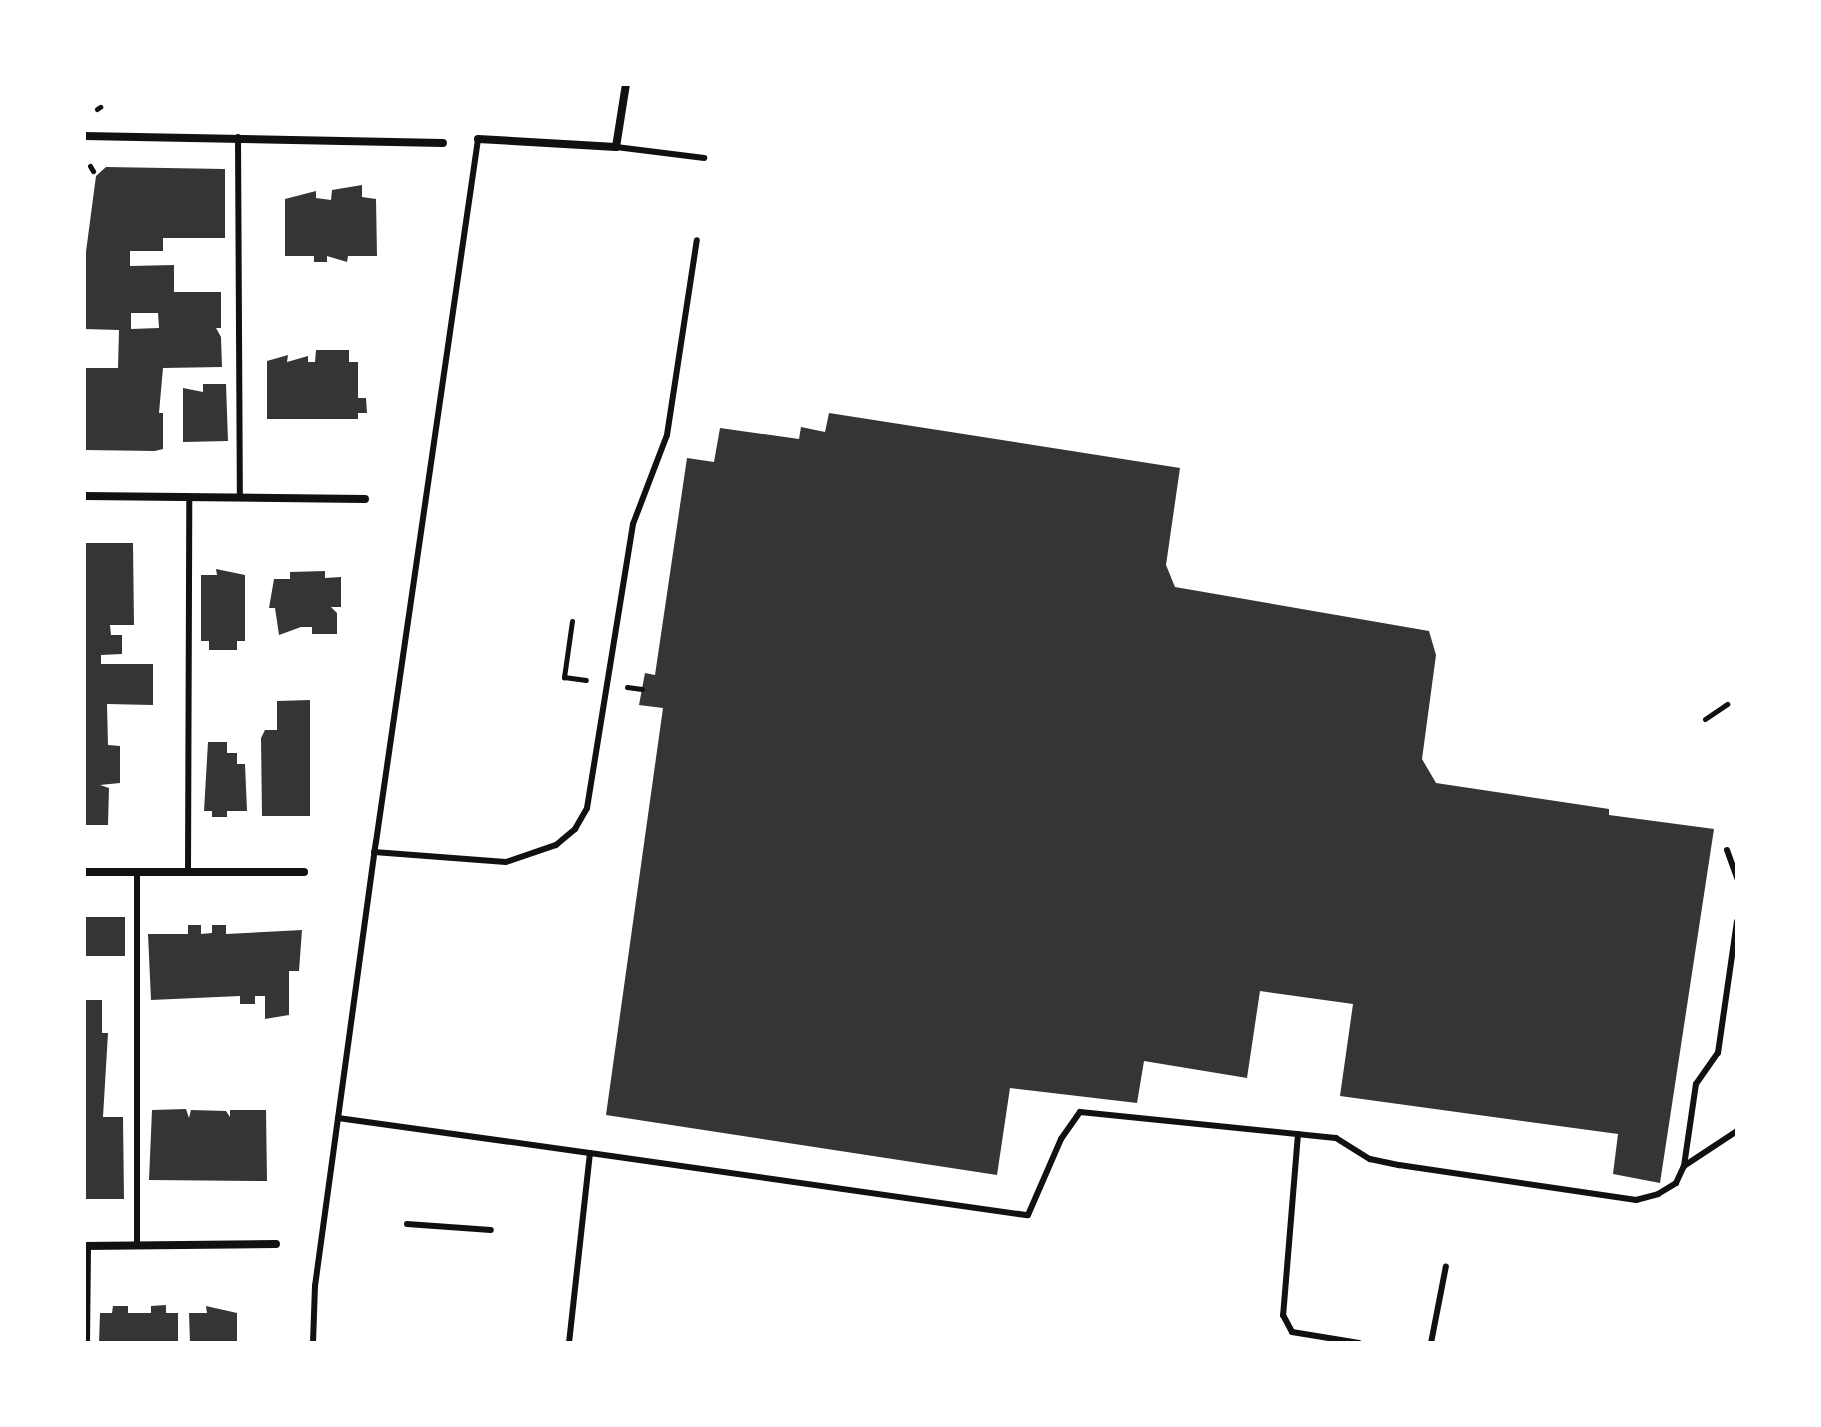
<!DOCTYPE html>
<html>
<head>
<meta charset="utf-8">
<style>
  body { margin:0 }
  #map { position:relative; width:1821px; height:1427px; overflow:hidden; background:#fff; font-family:"Source Serif 4",serif }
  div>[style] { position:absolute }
  .building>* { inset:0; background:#353535; transform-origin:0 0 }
  .path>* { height:5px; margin:-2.5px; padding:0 2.5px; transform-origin:2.5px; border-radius:2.5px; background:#111 }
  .service>* { height:6px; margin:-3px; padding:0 3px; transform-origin:3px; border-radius:3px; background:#111 }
  .minor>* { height:8px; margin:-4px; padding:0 4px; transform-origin:4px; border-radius:4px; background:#111 }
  span { translate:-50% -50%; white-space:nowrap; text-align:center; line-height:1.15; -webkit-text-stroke:6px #fff; paint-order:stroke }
  .frame { position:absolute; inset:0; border:86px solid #fff; pointer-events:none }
</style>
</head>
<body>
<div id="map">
  <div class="building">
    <i style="clip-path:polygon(evenodd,106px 167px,225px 169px,225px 238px,163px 238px,163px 251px,130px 251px,130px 266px,174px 265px,174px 292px,221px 292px,221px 328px,216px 328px,221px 337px,222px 367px,163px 368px,159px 413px,163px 413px,163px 449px,155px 451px,85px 450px,85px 368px,118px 368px,119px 330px,84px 329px,84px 267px,96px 176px,106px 167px,131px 313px,158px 313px,159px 328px,131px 329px,131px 313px)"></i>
    <i style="clip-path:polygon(362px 185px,362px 197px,376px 199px,377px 256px,348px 256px,347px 262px,327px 256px,327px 262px,314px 262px,314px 256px,285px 256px,285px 199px,316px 191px,316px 198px,331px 200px,332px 190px)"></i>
    <i style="clip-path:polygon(316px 350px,349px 350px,349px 362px,358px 362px,358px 398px,366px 398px,367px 413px,358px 413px,358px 419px,267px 419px,267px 361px,288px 355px,287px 362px,308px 356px,308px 362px,315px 362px)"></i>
    <i style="clip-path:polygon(203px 384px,226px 384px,228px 441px,183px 442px,183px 388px,203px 392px)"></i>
    <i style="clip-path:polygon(829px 413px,1180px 468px,1166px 565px,1175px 587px,1429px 631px,1436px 655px,1422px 759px,1436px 783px,1609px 809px,1609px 815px,1714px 829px,1660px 1183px,1613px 1174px,1618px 1134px,1340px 1096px,1353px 1004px,1260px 991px,1247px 1078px,1144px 1061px,1137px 1103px,1010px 1088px,997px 1175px,606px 1115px,663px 708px,639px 705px,645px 673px,655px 675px,687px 458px,714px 462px,720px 428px,799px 439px,801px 427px,825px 432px)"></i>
    <i style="clip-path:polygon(84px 543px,133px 543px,134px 625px,110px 625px,111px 635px,122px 635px,122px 654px,101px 655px,101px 664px,153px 664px,153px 705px,107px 704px,108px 745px,120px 746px,120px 783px,100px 785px,109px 788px,108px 825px,84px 825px)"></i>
    <i style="clip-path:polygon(216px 569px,245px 575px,245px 641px,237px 641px,237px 650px,209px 650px,209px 641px,201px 641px,201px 575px,217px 575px)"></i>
    <i style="clip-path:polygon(325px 571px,325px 578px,341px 577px,341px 607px,331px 607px,337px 613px,337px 634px,312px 634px,312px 627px,301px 627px,279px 635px,275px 608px,269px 608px,274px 579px,290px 579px,290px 572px)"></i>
    <i style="clip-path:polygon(310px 700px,310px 816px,262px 816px,261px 738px,265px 730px,277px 730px,277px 701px)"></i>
    <i style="clip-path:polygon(208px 742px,227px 742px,227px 753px,237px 753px,237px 764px,245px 764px,247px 811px,227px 811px,227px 817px,212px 817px,212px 811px,204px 811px)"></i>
    <i style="left:84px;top:917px;width:41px;height:39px"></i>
    <i style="clip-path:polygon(188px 925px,201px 925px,201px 934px,212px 933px,212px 925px,226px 925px,226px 934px,302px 930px,299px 971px,289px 971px,289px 1015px,265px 1019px,265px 996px,255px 996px,255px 1004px,240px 1004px,240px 996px,151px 1000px,148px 934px,188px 934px)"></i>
    <i style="clip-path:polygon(84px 1000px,102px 1000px,102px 1033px,108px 1033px,103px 1117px,123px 1117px,124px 1199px,84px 1199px)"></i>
    <i style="clip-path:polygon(186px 1109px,189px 1118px,191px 1110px,226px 1111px,230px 1117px,230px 1110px,266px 1110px,267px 1181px,149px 1180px,152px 1110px)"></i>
    <i style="clip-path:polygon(166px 1305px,166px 1313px,178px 1313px,178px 1343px,99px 1343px,100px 1313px,112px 1313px,113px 1306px,128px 1306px,128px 1313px,151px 1313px,151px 1306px)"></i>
    <i style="clip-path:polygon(206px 1306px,237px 1313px,237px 1343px,190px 1343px,189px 1313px,207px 1313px)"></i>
  </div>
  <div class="path">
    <i style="left:97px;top:109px;width:4px;rotate:-34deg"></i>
    <i style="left:90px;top:166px;width:6px;rotate:59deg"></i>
    <i style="left:572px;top:621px;width:57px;rotate:98.1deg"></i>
    <i style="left:564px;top:677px;width:22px;rotate:8deg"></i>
    <i style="left:627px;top:687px;width:15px;rotate:8deg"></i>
    <i style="left:1705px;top:719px;width:27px;rotate:-34deg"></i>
  </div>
  <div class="service">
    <i style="left:238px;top:137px;width:361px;rotate:89.7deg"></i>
    <i style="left:616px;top:147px;width:89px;rotate:7.1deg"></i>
    <i style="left:1727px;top:850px;width:30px;rotate:70deg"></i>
    <i style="left:374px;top:852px;width:132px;rotate:4.3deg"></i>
    <i style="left:506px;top:862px;width:53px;rotate:-18.8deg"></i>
    <i style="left:556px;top:845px;width:25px;rotate:-40deg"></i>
    <i style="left:575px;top:829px;width:24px;rotate:-60deg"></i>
    <i style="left:587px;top:808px;width:288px;rotate:-80.8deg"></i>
    <i style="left:633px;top:524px;width:95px;rotate:-69.1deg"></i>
    <i style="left:667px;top:435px;width:197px;rotate:-81.3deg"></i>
    <i style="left:188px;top:872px;width:375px;rotate:-89.8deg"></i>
    <i style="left:338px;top:1118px;width:254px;rotate:7.9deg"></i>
    <i style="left:1298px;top:1134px;width:182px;rotate:94.7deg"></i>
    <i style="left:1283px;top:1315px;width:19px;rotate:62deg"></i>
    <i style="left:1292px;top:1332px;width:68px;rotate:9.3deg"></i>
    <i style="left:1684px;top:1166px;width:64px;rotate:-33.4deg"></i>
    <i style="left:407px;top:1224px;width:84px;rotate:4.1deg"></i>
    <i style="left:137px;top:1246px;width:374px;rotate:-90deg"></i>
    <i style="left:87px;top:1343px;width:97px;rotate:-89.4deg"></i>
    <i style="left:313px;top:1343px;width:57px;rotate:-88deg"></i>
    <i style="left:315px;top:1286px;width:448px;rotate:-82.2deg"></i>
    <i style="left:376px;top:842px;width:710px;rotate:-81.74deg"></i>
    <i style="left:569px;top:1343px;width:191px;rotate:-83.7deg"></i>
    <i style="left:590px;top:1153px;width:442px;rotate:8.1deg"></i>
    <i style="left:1028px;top:1215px;width:83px;rotate:-66.5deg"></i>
    <i style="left:1061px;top:1139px;width:33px;rotate:-55deg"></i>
    <i style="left:1080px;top:1112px;width:257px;rotate:5.8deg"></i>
    <i style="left:1336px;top:1138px;width:40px;rotate:32deg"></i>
    <i style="left:1370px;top:1159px;width:30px;rotate:12deg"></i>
    <i style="left:1399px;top:1165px;width:240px;rotate:8.4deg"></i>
    <i style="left:1636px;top:1200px;width:23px;rotate:-15deg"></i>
    <i style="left:1658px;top:1194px;width:21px;rotate:-31deg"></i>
    <i style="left:1676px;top:1183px;width:19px;rotate:-65deg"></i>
    <i style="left:1684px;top:1166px;width:83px;rotate:-81.7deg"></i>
    <i style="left:1696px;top:1084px;width:38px;rotate:-55deg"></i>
    <i style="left:1718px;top:1053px;width:133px;rotate:-81.8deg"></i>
    <i style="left:1431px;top:1343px;width:78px;rotate:-79deg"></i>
  </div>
  <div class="minor">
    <i style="left:84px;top:136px;width:359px;rotate:1.1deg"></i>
    <i style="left:478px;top:139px;width:138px;rotate:3.3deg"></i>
    <i style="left:616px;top:147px;width:64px;rotate:-81deg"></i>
    <i style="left:84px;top:496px;width:281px;rotate:0.6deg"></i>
    <i style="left:84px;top:872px;width:220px"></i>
    <i style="left:84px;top:1246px;width:192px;rotate:-0.6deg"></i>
  </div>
  <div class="frame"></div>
</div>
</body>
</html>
